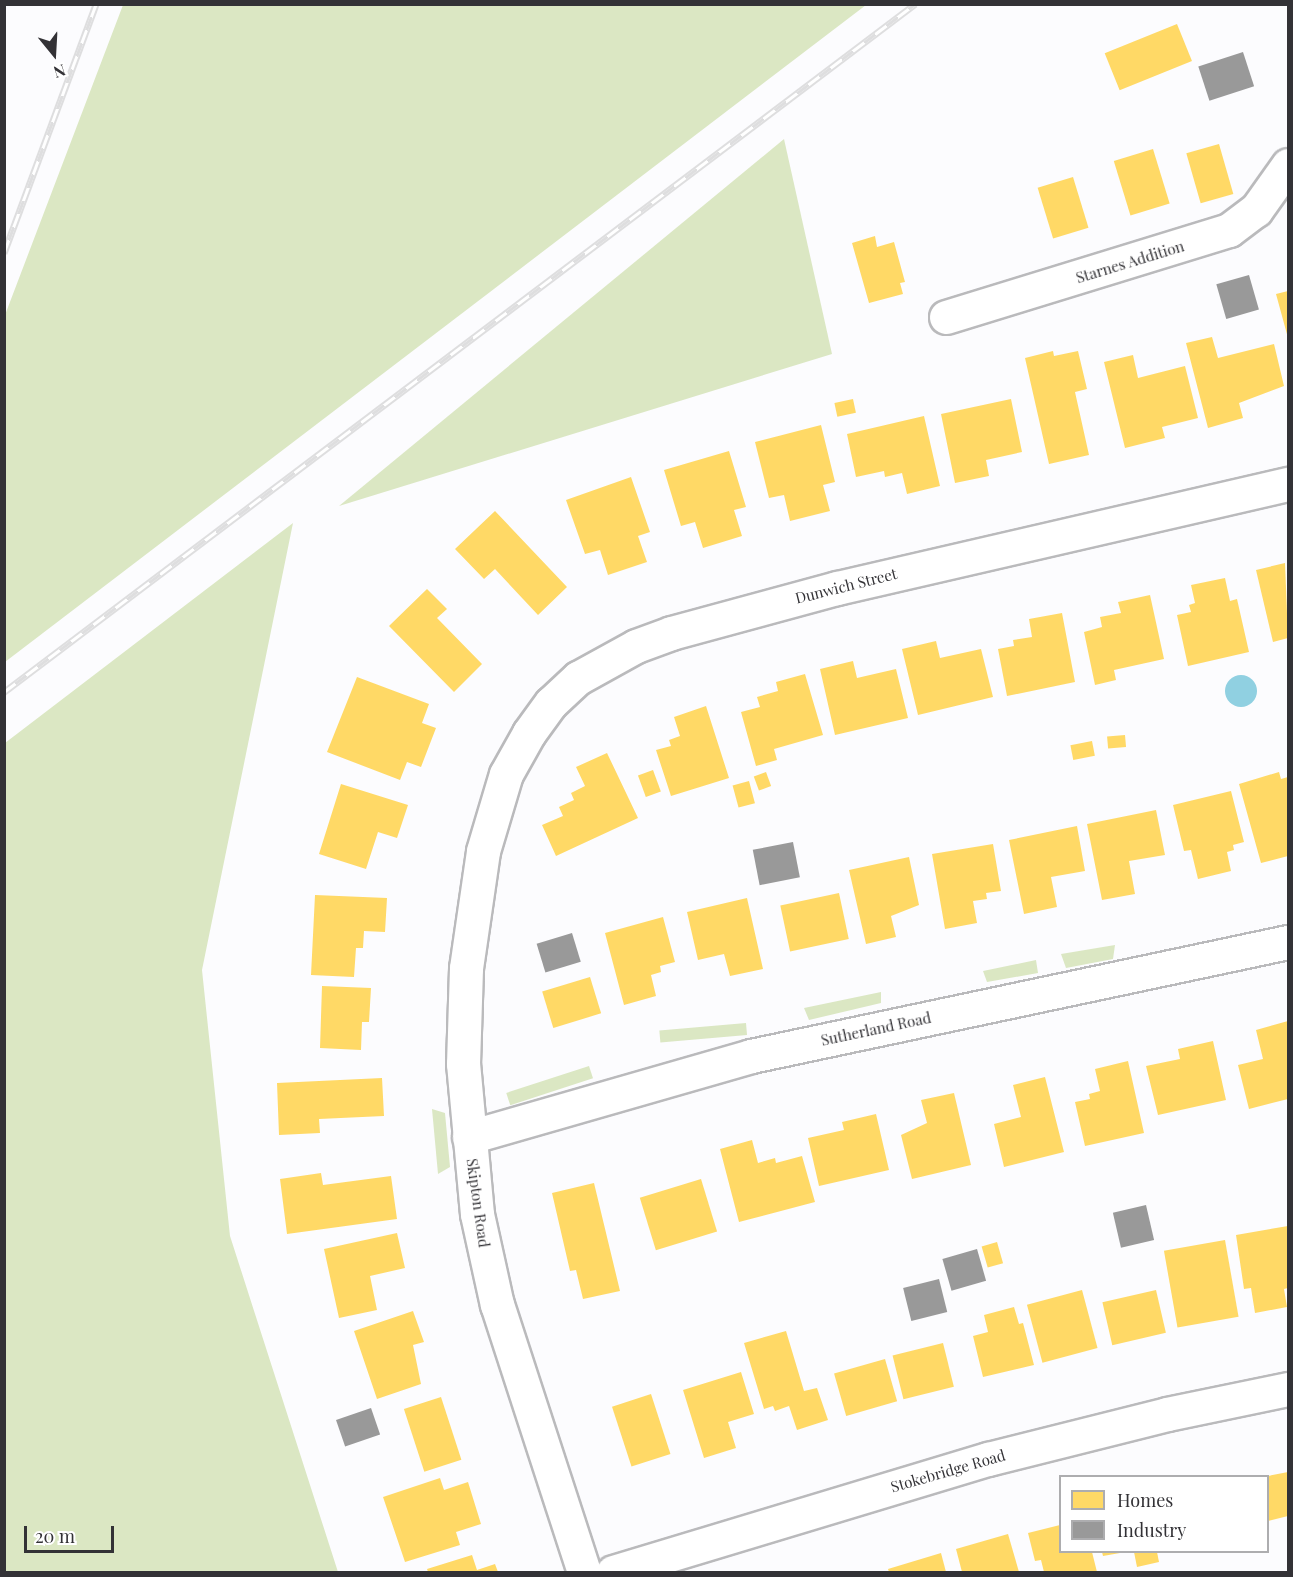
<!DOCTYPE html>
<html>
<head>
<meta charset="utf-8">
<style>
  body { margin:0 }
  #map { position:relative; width:1293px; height:1577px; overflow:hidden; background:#fcfcfe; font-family:"Playfair Display",serif }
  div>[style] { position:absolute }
  .green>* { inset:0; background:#dbe7c3; transform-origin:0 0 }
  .water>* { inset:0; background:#90d0e1 }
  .round { border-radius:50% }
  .homes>* { inset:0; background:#ffd966; transform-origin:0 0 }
  .industry>* { inset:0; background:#999; transform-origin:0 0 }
  .roads { filter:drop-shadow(2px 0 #bababc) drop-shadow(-2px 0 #bababc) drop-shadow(0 2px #bababc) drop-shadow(0 -2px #bababc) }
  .street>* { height:33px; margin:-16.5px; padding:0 16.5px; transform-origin:16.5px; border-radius:16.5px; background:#fff }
  .rail>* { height:7px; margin-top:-3.5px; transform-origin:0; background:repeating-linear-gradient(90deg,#fff 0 14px,#dededf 0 28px); box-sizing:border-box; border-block:2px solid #dededf }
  span { translate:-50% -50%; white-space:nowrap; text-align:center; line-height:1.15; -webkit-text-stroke:6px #fff; paint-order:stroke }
  .street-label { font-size:15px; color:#333236 }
  .frame { position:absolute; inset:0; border:6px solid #333236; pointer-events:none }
  .legend { position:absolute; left:1059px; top:1475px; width:210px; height:78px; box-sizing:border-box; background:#fff; border:2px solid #adadaf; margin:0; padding:8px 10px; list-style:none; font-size:18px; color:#333236 }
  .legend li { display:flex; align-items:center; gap:12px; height:30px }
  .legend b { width:30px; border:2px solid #adadaf }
  .north { position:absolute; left:24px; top:24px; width:60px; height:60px; -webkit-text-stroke:4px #fff; paint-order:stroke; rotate:162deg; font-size:16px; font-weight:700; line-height:24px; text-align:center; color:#333236 }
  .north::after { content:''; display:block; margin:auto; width:21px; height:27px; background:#333236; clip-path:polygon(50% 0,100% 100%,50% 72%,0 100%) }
  .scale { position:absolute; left:24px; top:1526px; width:90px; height:27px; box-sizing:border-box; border:3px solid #333236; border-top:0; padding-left:8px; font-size:18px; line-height:21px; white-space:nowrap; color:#333236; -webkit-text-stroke:4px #fff; paint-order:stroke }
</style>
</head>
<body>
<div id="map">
  <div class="green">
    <i style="clip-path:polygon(123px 5px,123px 4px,866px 5px,5px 662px,5px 315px)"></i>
    <i style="clip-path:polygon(784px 139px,832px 354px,339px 506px)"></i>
    <i style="clip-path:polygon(293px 523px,202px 970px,230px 1236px,338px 1572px,5px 1572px,5px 743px)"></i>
    <i style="clip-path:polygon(1115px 945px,1113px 959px,1066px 968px,1061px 954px)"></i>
    <i style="clip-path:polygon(1036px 960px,1038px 973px,987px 982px,983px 971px)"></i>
    <i style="clip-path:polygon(881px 992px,881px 1003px,809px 1020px,804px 1008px)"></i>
    <i style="left:746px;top:1023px;width:12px;height:87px;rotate:85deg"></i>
    <i style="left:589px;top:1066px;width:13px;height:87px;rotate:72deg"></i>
    <i style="clip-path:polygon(432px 1109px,445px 1113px,450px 1167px,438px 1174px)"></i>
  </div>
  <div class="water">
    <i class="round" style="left:1225px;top:675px;width:32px;height:32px"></i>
  </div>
  <div class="homes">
    <i style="left:1177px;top:24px;width:40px;height:78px;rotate:68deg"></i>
    <i style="left:1219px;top:144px;width:52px;height:34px;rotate:74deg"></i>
    <i style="left:1153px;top:149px;width:57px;height:41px;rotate:73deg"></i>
    <i style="left:1073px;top:177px;width:53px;height:37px;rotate:73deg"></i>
    <i style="clip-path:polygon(875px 236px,877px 247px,894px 242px,905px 282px,900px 283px,903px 294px,869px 303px,852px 243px)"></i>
    <i style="clip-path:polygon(1288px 291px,1288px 338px,1276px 294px)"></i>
    <i style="clip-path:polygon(1212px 337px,1218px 358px,1274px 344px,1284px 386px,1239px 403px,1243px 418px,1208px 428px,1186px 343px)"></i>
    <i style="clip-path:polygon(1053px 351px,1054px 356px,1078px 351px,1087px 389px,1075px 392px,1089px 455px,1049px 464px,1025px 358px)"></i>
    <i style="clip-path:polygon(1133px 355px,1138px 378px,1185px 366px,1198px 418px,1162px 427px,1165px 438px,1125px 448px,1104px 362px)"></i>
    <i style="left:853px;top:399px;width:14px;height:19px;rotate:78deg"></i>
    <i style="clip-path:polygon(1011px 399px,1022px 452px,986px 460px,989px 476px,955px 483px,941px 414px)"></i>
    <i style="clip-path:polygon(924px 416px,940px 486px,907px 494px,902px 473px,885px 477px,884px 471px,856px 477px,847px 434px)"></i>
    <i style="clip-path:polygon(821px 425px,835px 482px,823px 485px,830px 511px,790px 521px,784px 495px,769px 498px,755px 442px)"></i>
    <i style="clip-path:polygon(729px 451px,746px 507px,734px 510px,742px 536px,703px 548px,695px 522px,681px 526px,664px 470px)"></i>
    <i style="clip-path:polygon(631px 477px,650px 532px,638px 536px,647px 562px,608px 575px,600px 550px,585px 554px,566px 500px)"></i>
    <i style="clip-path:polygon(495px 511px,567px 587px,538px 615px,495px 569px,484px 579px,455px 549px)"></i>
    <i style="clip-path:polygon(1285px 563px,1288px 638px,1273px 642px,1256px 570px)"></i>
    <i style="clip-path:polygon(1225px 578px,1230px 601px,1237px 599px,1249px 652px,1188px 666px,1177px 615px,1191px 612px,1189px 605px,1195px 603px,1191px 585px)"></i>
    <i style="clip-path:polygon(427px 589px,447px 609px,437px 618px,482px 664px,454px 692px,389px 626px)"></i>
    <i style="clip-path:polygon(1150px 595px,1164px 659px,1114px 670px,1116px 680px,1095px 685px,1084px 632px,1102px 627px,1100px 617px,1121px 613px,1118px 602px)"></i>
    <i style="clip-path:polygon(1062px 613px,1075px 682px,1007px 696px,998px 649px,1014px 646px,1013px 640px,1032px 637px,1029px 619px)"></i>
    <i style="clip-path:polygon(936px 641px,940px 658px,981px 649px,993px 697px,918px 715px,902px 649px)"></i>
    <i style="clip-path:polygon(853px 661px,857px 678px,896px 669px,908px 718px,835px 735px,820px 669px)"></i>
    <i style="clip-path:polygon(805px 674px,823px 735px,774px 749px,777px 760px,756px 766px,741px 712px,760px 707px,757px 697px,778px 691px,776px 682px)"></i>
    <i style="clip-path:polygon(357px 677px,429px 704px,422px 723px,436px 728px,421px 767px,407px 762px,400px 780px,327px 752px)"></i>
    <i style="clip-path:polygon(706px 706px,729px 778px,671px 796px,656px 750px,671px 746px,669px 740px,680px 736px,674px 717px)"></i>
    <i style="left:1125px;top:735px;width:12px;height:18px;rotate:85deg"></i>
    <i style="left:1092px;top:741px;width:15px;height:22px;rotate:79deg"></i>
    <i style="clip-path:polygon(607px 753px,638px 818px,556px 856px,542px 825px,563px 816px,559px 807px,574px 800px,571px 793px,585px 786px,576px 767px)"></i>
    <i style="left:653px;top:770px;width:23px;height:16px;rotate:70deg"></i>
    <i style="left:766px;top:772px;width:15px;height:13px;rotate:70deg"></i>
    <i style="clip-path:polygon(1279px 772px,1281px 779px,1288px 777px,1288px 856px,1261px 863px,1239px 784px)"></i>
    <i style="left:749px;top:781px;width:23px;height:17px;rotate:75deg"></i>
    <i style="clip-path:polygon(341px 784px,408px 805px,397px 838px,378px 832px,366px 869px,319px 854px)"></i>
    <i style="clip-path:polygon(1231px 791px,1244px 842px,1233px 845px,1234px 850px,1227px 852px,1231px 871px,1198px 879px,1191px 850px,1184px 851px,1173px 805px)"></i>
    <i style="clip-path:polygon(1156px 810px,1165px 855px,1129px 861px,1135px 894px,1102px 900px,1087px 824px)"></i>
    <i style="clip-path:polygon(1077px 826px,1085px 871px,1051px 877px,1057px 907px,1024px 914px,1009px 840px)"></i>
    <i style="clip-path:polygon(993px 844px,1001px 891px,986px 893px,987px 899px,973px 901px,977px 923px,945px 929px,932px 854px)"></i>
    <i style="clip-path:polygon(909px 857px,919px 905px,891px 916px,896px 937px,866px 944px,849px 870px)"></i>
    <i style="left:839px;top:893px;width:47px;height:60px;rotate:78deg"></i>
    <i style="clip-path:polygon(315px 895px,387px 898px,385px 932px,364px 931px,363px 948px,356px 948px,354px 977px,311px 975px)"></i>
    <i style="clip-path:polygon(747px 898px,763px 969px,730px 976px,724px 954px,698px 960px,687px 912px)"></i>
    <i style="clip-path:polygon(663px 917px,675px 962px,660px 966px,661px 972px,651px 975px,656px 996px,624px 1005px,605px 933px)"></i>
    <i style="left:590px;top:977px;width:38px;height:50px;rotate:73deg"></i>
    <i style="clip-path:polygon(322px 986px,371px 988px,369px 1022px,362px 1022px,361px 1050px,320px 1048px)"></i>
    <i style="clip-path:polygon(1288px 1021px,1288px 1099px,1249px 1109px,1238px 1065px,1263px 1059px,1256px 1030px)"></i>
    <i style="clip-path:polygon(1213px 1041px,1226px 1100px,1158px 1115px,1146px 1066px,1180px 1059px,1178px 1049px)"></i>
    <i style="clip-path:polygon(1128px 1061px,1144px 1133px,1085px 1146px,1075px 1102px,1090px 1099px,1089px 1094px,1100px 1091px,1095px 1069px)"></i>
    <i style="clip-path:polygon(1045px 1077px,1064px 1152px,1004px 1167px,994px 1124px,1021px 1117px,1013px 1085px)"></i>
    <i style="clip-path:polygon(382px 1078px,384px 1116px,319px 1119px,320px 1133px,279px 1135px,277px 1083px)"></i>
    <i style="clip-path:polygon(954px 1093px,971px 1165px,912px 1179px,901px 1135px,927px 1123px,921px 1100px)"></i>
    <i style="clip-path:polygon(876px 1114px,889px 1170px,819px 1186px,808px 1138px,844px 1130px,842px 1122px)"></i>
    <i style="clip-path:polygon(752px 1140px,758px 1163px,775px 1158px,776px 1163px,802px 1156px,815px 1202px,739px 1222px,720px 1149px)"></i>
    <i style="clip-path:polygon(321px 1173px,323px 1185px,391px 1176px,397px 1219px,287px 1234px,280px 1179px)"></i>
    <i style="left:701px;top:1179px;width:55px;height:64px;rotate:73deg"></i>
    <i style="clip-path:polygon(594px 1183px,620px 1291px,583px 1299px,576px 1270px,570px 1271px,552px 1193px)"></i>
    <i style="clip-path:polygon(1288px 1226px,1288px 1288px,1284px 1289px,1287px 1307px,1255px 1313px,1251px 1288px,1244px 1289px,1236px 1235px)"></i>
    <i style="clip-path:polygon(397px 1233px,405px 1268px,370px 1276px,377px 1310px,339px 1318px,324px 1249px)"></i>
    <i style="left:1225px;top:1240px;width:78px;height:62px;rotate:80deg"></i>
    <i style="left:997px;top:1242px;width:22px;height:16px;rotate:74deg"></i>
    <i style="left:1082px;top:1290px;width:60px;height:57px;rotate:75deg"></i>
    <i style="left:1156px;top:1290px;width:44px;height:55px;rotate:77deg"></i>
    <i style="clip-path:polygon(1014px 1307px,1019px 1324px,1023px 1323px,1034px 1365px,983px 1377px,973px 1336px,988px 1332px,984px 1315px)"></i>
    <i style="clip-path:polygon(413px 1311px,424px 1342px,413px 1345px,421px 1384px,377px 1399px,354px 1331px)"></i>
    <i style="clip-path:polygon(786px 1331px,804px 1391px,817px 1388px,828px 1420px,797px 1430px,789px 1406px,775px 1411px,773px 1406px,764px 1409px,744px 1343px)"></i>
    <i style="left:943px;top:1343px;width:45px;height:52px;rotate:76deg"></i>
    <i style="left:885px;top:1359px;width:44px;height:53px;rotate:74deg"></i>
    <i style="clip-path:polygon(741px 1372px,754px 1414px,728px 1422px,736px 1448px,704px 1458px,683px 1390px)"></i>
    <i style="left:651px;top:1394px;width:63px;height:41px;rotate:72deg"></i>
    <i style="left:441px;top:1397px;width:66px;height:39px;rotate:72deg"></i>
    <i style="clip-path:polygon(1288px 1472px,1288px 1516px,1268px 1521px,1268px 1476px)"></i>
    <i style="clip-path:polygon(440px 1478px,444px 1490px,468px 1482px,481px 1524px,456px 1532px,460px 1545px,405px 1562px,383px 1497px)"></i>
    <i style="clip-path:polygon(1060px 1525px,1060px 1552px,1092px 1552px,1097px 1572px,1044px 1572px,1041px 1560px,1035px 1561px,1028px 1533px)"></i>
    <i style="clip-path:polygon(1008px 1534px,1019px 1572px,962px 1572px,956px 1549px)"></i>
    <i style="clip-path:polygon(1102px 1552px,1120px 1552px,1120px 1553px,1103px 1556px)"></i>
    <i style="clip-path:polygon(1134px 1552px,1157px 1552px,1159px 1562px,1137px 1567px)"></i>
    <i style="clip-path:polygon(941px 1553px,946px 1572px,889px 1572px,888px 1569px)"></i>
    <i style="clip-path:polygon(472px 1555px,477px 1570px,495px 1564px,498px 1572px,428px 1572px,427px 1569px)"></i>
  </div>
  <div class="industry">
    <i style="left:1243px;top:52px;width:36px;height:47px;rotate:72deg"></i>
    <i style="left:1249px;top:275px;width:36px;height:34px;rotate:74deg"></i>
    <i style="left:793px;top:842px;width:36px;height:41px;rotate:79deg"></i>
    <i style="left:572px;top:933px;width:30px;height:37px;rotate:73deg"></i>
    <i style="left:1146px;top:1205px;width:36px;height:34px;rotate:77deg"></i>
    <i style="left:977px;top:1249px;width:33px;height:36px;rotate:74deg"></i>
    <i style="left:939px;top:1279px;width:34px;height:37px;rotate:76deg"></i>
    <i style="left:371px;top:1408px;width:28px;height:37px;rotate:71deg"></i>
  </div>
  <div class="roads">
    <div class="street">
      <i style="left:946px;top:317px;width:296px;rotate:-17.1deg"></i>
      <i style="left:1229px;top:230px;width:34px;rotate:-37deg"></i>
      <i style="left:1256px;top:210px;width:55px;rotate:-54.6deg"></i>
      <i style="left:469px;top:1137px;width:293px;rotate:-16deg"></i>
      <i style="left:751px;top:1056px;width:549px;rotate:-11.99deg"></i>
      <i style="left:584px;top:1572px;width:281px;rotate:-108deg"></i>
      <i style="left:497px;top:1305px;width:93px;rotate:-102.4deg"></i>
      <i style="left:477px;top:1214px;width:151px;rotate:-95.3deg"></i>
      <i style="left:463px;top:1064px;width:96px;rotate:-88.2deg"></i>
      <i style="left:466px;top:968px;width:118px;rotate:-81.7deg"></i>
      <i style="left:483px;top:851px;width:80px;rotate:-73.4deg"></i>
      <i style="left:506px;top:774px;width:47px;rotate:-60.7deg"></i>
      <i style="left:529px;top:733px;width:37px;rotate:-54deg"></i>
      <i style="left:551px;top:703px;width:37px;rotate:-43deg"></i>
      <i style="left:578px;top:678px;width:66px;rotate:-28.9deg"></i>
      <i style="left:636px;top:646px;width:37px;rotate:-20deg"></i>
      <i style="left:671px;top:633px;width:172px;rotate:-15.2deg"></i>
      <i style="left:837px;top:588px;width:463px;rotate:-13deg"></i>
      <i style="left:613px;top:1572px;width:392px;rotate:-16.8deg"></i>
      <i style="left:988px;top:1459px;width:185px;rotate:-14.1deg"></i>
      <i style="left:1167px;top:1414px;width:124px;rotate:-11.7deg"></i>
    </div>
  </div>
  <div class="rail">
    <i style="left:4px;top:253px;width:265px;rotate:-69.7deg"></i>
    <i style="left:4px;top:692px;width:1142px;rotate:-37.06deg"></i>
  </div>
  <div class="street-label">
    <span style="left:1130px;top:262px;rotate:-17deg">Starnes Addition</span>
    <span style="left:846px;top:586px;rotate:-14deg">Dunwich Street</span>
    <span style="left:876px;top:1029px;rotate:-12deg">Sutherland Road</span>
    <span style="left:478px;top:1203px;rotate:82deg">Skipton Road</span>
    <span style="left:948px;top:1471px;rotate:-16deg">Stokebridge Road</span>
  </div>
  <div class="frame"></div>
  <ul class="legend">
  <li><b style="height:16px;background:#ffd966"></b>Homes</li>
  <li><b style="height:16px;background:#999"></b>Industry</li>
  </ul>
  <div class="north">N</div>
  <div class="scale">20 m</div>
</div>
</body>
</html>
